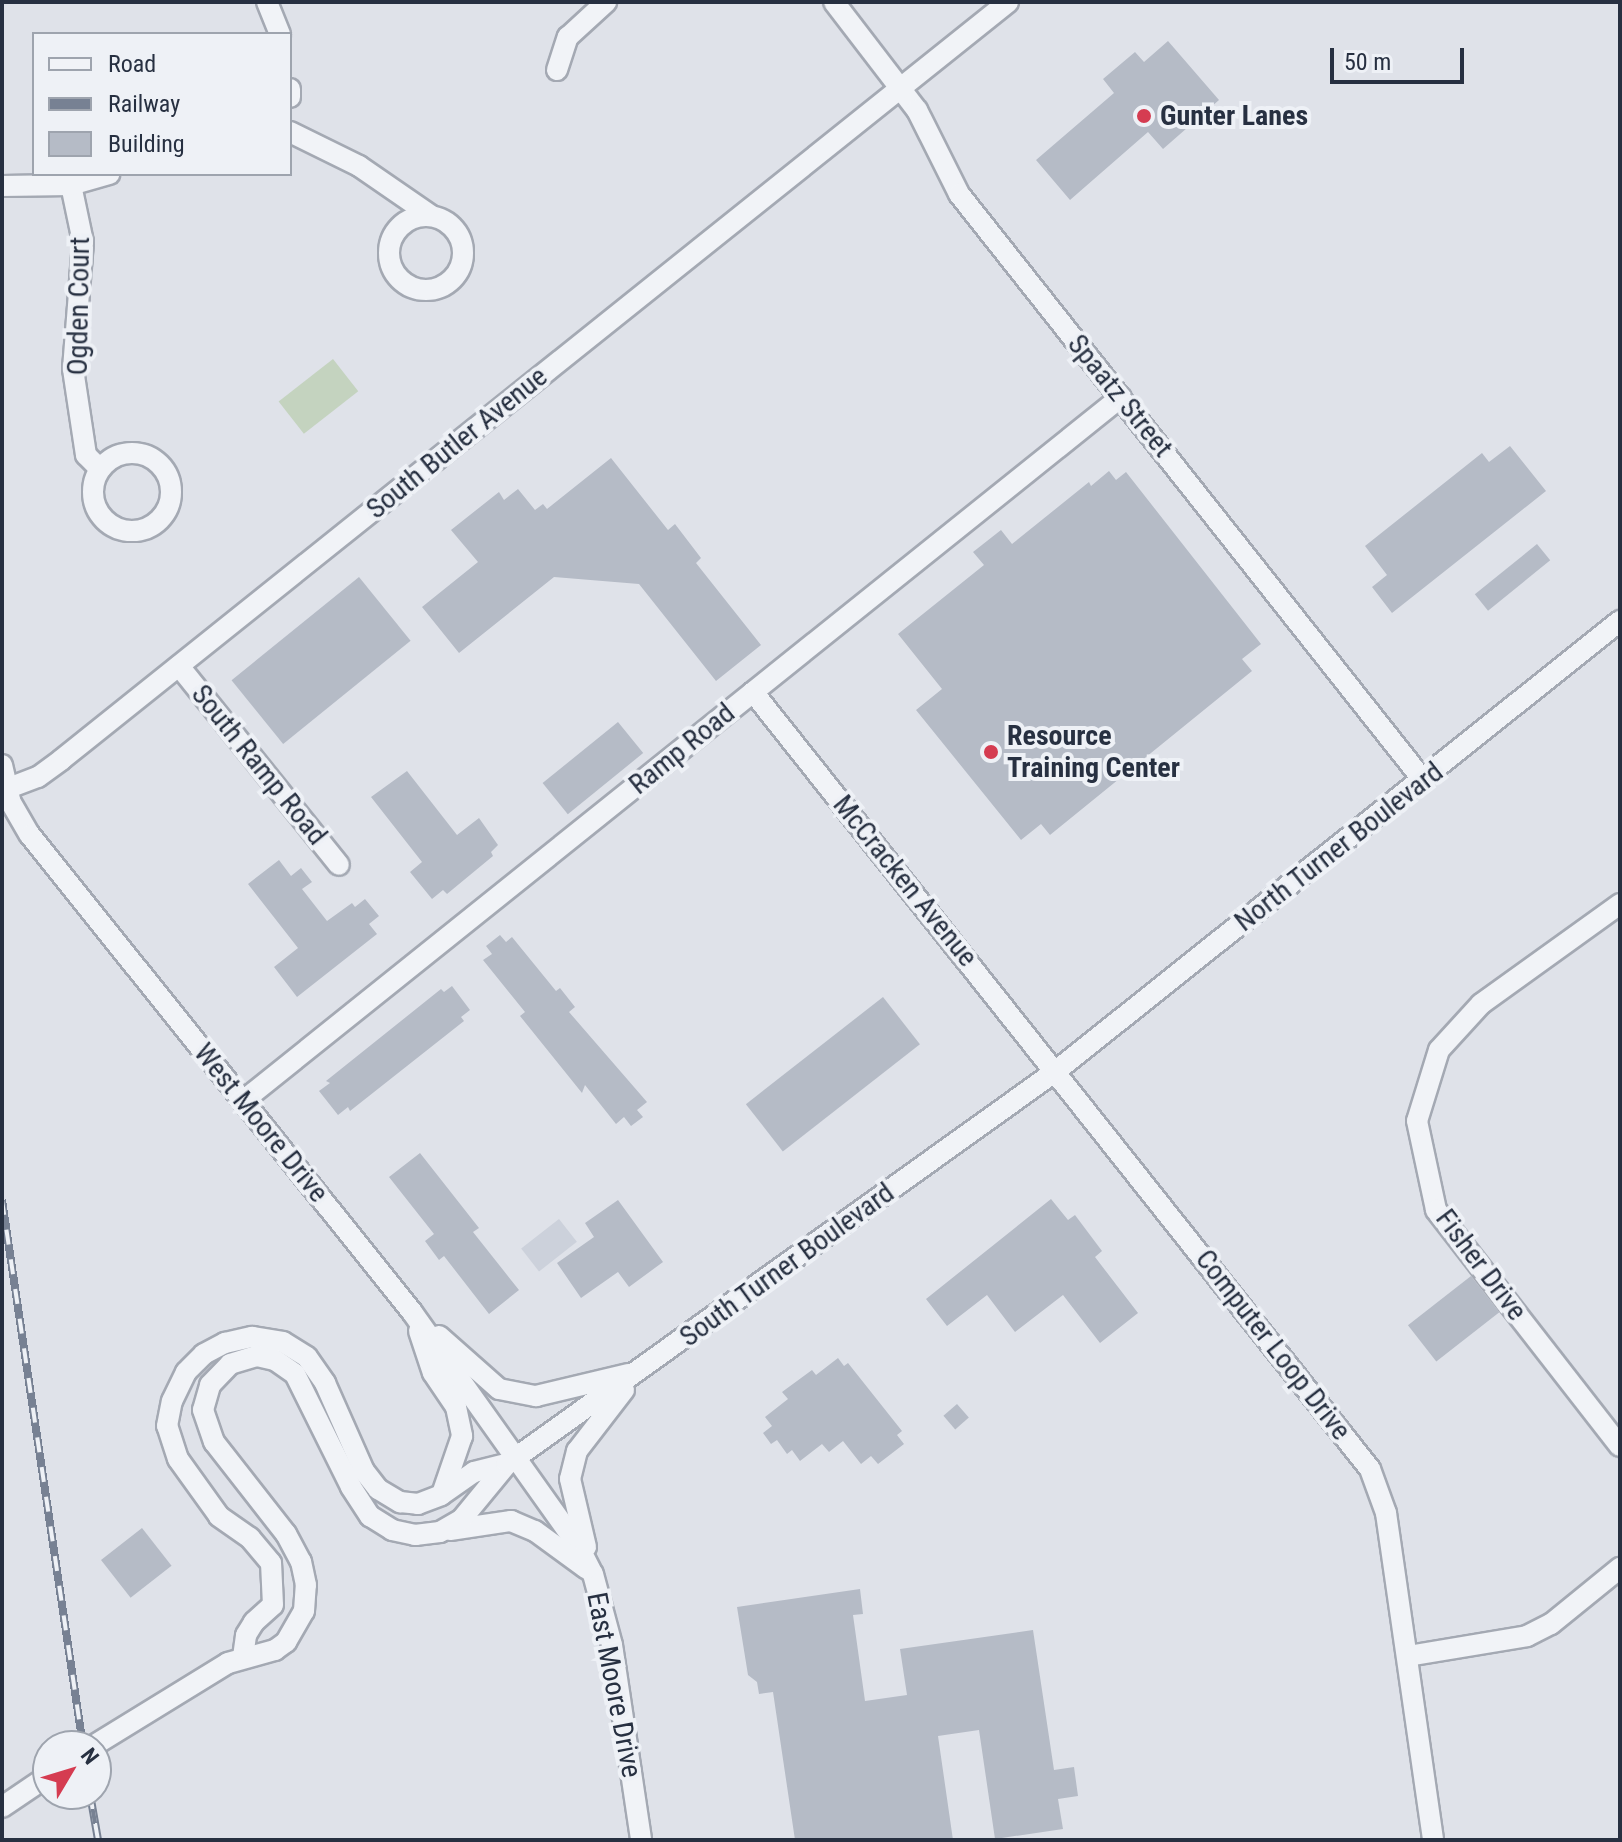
<!DOCTYPE html>
<html>
<head>
<meta charset="utf-8">
<style>
  body { margin:0 }
  #map { position:relative; width:1622px; height:1842px; overflow:hidden; background:#dfe2e9; font-family:"Roboto Condensed",sans-serif }
  div>[style] { position:absolute }
  .built>* { inset:0; background:#ccd1db; transform-origin:0 0 }
  .green>* { inset:0; background:#c4d3bf; transform-origin:0 0 }
  .building>* { inset:0; background:#b5bbc6; transform-origin:0 0 }
  .roads { filter:drop-shadow(2px 0 #a4a9b3) drop-shadow(-2px 0 #a4a9b3) drop-shadow(0 2px #a4a9b3) drop-shadow(0 -2px #a4a9b3) }
  .street>* { height:20px; margin:-10px; padding:0 10px; transform-origin:10px; border-radius:10px; background:#f1f3f7 }
  .street>.ring { margin:-10px; padding:0; box-sizing:content-box; background:none; border:20px solid #f1f3f7; border-radius:50% }
  .rail>* { height:8px; margin-top:-4px; transform-origin:0; background:repeating-linear-gradient(90deg,#eef1f6 0 15px,#778193 0 30px); box-sizing:border-box; border-block:2px solid #778193 }
  .dots>* { width:22px; height:22px; translate:-50% -50%; box-sizing:border-box; border:4px solid #eef1f6; border-radius:50% }
  span { translate:-50% -50%; white-space:nowrap; text-align:center; line-height:1.15; -webkit-text-stroke:8px #eef1f6; paint-order:stroke }
  .poi-label { font-size:28px; color:#273041; font-weight:700 }
  .left { translate:0 -50%; text-align:left }
  .street-label { font-size:28px; color:#273041 }
  .frame { position:absolute; inset:0; border:4px solid #273041; pointer-events:none }
  .legend { position:absolute; left:32px; top:32px; width:260px; height:144px; box-sizing:border-box; background:#eef1f6; border:2px solid #9ea4ae; margin:0; padding:10px 14px; list-style:none; font-size:24px; color:#273041 }
  .legend li { display:flex; align-items:center; gap:16px; height:40px }
  .legend b { width:40px; border:2px solid #9ea4ae }
  .north { position:absolute; left:32px; top:1730px; width:80px; height:80px; box-sizing:border-box; background:#eef1f6; border:2px solid #9ea4ae; border-radius:50%; rotate:52deg; font-size:22px; font-weight:700; line-height:32px; text-align:center; color:#273041 }
  .north::after { content:''; display:block; margin:auto; width:28px; height:36px; background:#d53c51; clip-path:polygon(50% 0,100% 100%,50% 72%,0 100%) }
  .scale { position:absolute; left:1330px; top:48px; width:134px; height:36px; box-sizing:border-box; border:4px solid #273041; border-top:0; padding-left:10px; font-size:24px; line-height:28px; white-space:nowrap; color:#273041; -webkit-text-stroke:6px #eef1f6; paint-order:stroke }
</style>
</head>
<body>
<div id="map">
  <div class="built">
    <i style="left:559px;top:1219px;width:29px;height:48px;rotate:52deg"></i>
  </div>
  <div class="green">
    <i style="left:333px;top:359px;width:41px;height:69px;rotate:52deg"></i>
  </div>
  <div class="building">
    <i style="clip-path:polygon(1168px 41px,1219px 100px,1163px 149px,1148px 132px,1070px 200px,1036px 160px,1114px 93px,1103px 79px,1135px 52px,1144px 62px)"></i>
    <i style="clip-path:polygon(1510px 446px,1546px 491px,1392px 613px,1372px 587px,1387px 575px,1365px 546px,1482px 453px,1489px 462px)"></i>
    <i style="clip-path:polygon(611px 458px,668px 530px,675px 524px,701px 558px,696px 563px,761px 645px,716px 681px,639px 584px,554px 577px,459px 653px,422px 607px,478px 562px,451px 530px,499px 492px,504px 500px,518px 489px,535px 510px,543px 504px,547px 509px)"></i>
    <i style="clip-path:polygon(1109px 471px,1116px 480px,1126px 472px,1261px 644px,1242px 659px,1252px 671px,1050px 835px,1041px 824px,1021px 840px,916px 710px,942px 689px,898px 634px,984px 565px,973px 552px,1001px 530px,1012px 544px,1089px 482px,1091px 486px)"></i>
    <i style="left:1537px;top:544px;width:21px;height:80px;rotate:51deg"></i>
    <i style="left:359px;top:577px;width:82px;height:164px;rotate:51deg"></i>
    <i style="left:618px;top:722px;width:40px;height:97px;rotate:51deg"></i>
    <i style="clip-path:polygon(407px 771px,457px 835px,479px 818px,498px 845px,491px 852px,493px 856px,447px 894px,443px 890px,432px 899px,410px 872px,422px 862px,371px 797px)"></i>
    <i style="clip-path:polygon(279px 860px,291px 876px,301px 868px,312px 882px,302px 889px,327px 921px,352px 903px,355px 907px,365px 899px,379px 916px,369px 924px,377px 934px,297px 997px,274px 967px,298px 948px,248px 884px)"></i>
    <i style="clip-path:polygon(500px 935px,506px 942px,512px 937px,556px 991px,560px 988px,575px 1007px,569px 1012px,647px 1102px,637px 1110px,643px 1117px,631px 1126px,624px 1117px,616px 1124px,585px 1085px,582px 1093px,520px 1016px,525px 1012px,483px 960px,492px 954px,486px 946px)"></i>
    <i style="clip-path:polygon(452px 986px,470px 1010px,461px 1017px,464px 1021px,350px 1111px,348px 1107px,338px 1115px,319px 1091px,330px 1083px,326px 1081px,441px 989px,444px 992px)"></i>
    <i style="left:883px;top:997px;width:60px;height:174px;rotate:52deg"></i>
    <i style="clip-path:polygon(420px 1153px,479px 1228px,473px 1232px,519px 1290px,489px 1314px,444px 1256px,439px 1260px,425px 1241px,434px 1234px,389px 1177px)"></i>
    <i style="clip-path:polygon(1051px 1199px,1068px 1220px,1075px 1215px,1102px 1251px,1095px 1257px,1138px 1313px,1100px 1343px,1063px 1295px,1015px 1332px,987px 1295px,947px 1326px,926px 1299px)"></i>
    <i style="clip-path:polygon(618px 1200px,663px 1262px,629px 1287px,618px 1272px,581px 1298px,557px 1263px,594px 1237px,585px 1223px)"></i>
    <i style="left:1471px;top:1276px;width:46px;height:80px;rotate:52deg"></i>
    <i style="clip-path:polygon(838px 1358px,844px 1366px,848px 1363px,902px 1431px,897px 1435px,904px 1444px,878px 1464px,871px 1456px,861px 1464px,843px 1441px,829px 1452px,822px 1444px,800px 1461px,792px 1450px,787px 1454px,777px 1440px,771px 1444px,763px 1433px,772px 1426px,765px 1417px,788px 1399px,782px 1392px,812px 1370px,816px 1375px)"></i>
    <i style="left:957px;top:1404px;width:18px;height:18px;rotate:49deg"></i>
    <i style="left:142px;top:1528px;width:48px;height:52px;rotate:52deg"></i>
    <i style="clip-path:polygon(860px 1589px,863px 1614px,853px 1615px,865px 1701px,907px 1695px,900px 1649px,1033px 1630px,1054px 1770px,1074px 1767px,1078px 1796px,1058px 1799px,1063px 1829px,995px 1839px,979px 1730px,938px 1736px,953px 1840px,795px 1840px,773px 1692px,759px 1694px,757px 1682px,748px 1675px,737px 1607px)"></i>
  </div>
  <div class="roads">
    <div class="street">
      <i style="left:267px;top:2px;width:35px;rotate:68deg"></i>
      <i style="left:834px;top:2px;width:136px;rotate:52.5deg"></i>
      <i style="left:917px;top:110px;width:94px;rotate:63.4deg"></i>
      <i style="left:959px;top:194px;width:747px;rotate:51.63deg"></i>
      <i style="left:557px;top:70px;width:35px;rotate:-72deg"></i>
      <i style="left:568px;top:37px;width:52px;rotate:-42.6deg"></i>
      <i style="left:290px;top:89px;width:8px;rotate:90deg"></i>
      <i style="left:290px;top:132px;width:77px;rotate:26.2deg"></i>
      <i style="left:359px;top:166px;width:86px;rotate:34.6deg"></i>
      <i style="left:71px;top:185px;width:58px;rotate:78.1deg"></i>
      <i style="left:83px;top:242px;width:127px;rotate:94.5deg"></i>
      <i style="left:73px;top:369px;width:87px;rotate:81.4deg"></i>
      <i style="left:86px;top:455px;width:20px;rotate:45deg"></i>
      <i style="left:2px;top:186px;width:69px;rotate:-0.8deg"></i>
      <i style="left:71px;top:185px;width:40px;rotate:-16deg"></i>
      <i class="ring" style="left:389px;top:216px;width:54px;height:54px"></i>
      <i class="ring" style="left:93px;top:453px;width:58px;height:58px"></i>
      <i style="left:179px;top:666px;width:255px;rotate:51.2deg"></i>
      <i style="left:753px;top:692px;width:992px;rotate:51.55deg"></i>
      <i style="left:1370px;top:1469px;width:47px;rotate:70deg"></i>
      <i style="left:1386px;top:1513px;width:330px;rotate:81.8deg"></i>
      <i style="left:2px;top:765px;width:37px;rotate:77deg"></i>
      <i style="left:10px;top:801px;width:39px;rotate:60deg"></i>
      <i style="left:30px;top:835px;width:611px;rotate:51.31deg"></i>
      <i style="left:412px;top:1312px;width:288px;rotate:54.6deg"></i>
      <i style="left:579px;top:1547px;width:30px;rotate:63deg"></i>
      <i style="left:593px;top:1574px;width:73px;rotate:75deg"></i>
      <i style="left:612px;top:1645px;width:197px;rotate:81.5deg"></i>
      <i style="left:6px;top:789px;width:34px;rotate:-21deg"></i>
      <i style="left:38px;top:777px;width:29px;rotate:-36deg"></i>
      <i style="left:61px;top:760px;width:1213px;rotate:-38.67deg"></i>
      <i style="left:1620px;top:904px;width:171px;rotate:144.3deg"></i>
      <i style="left:1481px;top:1004px;width:62px;rotate:132.4deg"></i>
      <i style="left:1439px;top:1050px;width:74px;rotate:107.2deg"></i>
      <i style="left:1417px;top:1121px;width:91px;rotate:77.9deg"></i>
      <i style="left:1436px;top:1210px;width:299px;rotate:52.1deg"></i>
      <i style="left:243px;top:1101px;width:1125px;rotate:-38.72deg"></i>
      <i style="left:419px;top:1331px;width:44px;rotate:71.6deg"></i>
      <i style="left:433px;top:1373px;width:41px;rotate:55.9deg"></i>
      <i style="left:456px;top:1407px;width:30px;rotate:78deg"></i>
      <i style="left:462px;top:1436px;width:61px;rotate:109deg"></i>
      <i style="left:439px;top:1336px;width:80px;rotate:41.5deg"></i>
      <i style="left:499px;top:1389px;width:38px;rotate:11deg"></i>
      <i style="left:536px;top:1396px;width:95px;rotate:-13.4deg"></i>
      <i style="left:450px;top:1530px;width:62px;rotate:-8.4deg"></i>
      <i style="left:511px;top:1521px;width:26px;rotate:23deg"></i>
      <i style="left:535px;top:1531px;width:64px;rotate:36.2deg"></i>
      <i style="left:586px;top:1547px;width:70px;rotate:-103.2deg"></i>
      <i style="left:570px;top:1479px;width:29px;rotate:-76deg"></i>
      <i style="left:577px;top:1451px;width:77px;rotate:-52.4deg"></i>
      <i style="left:1408px;top:1656px;width:121px;rotate:-9.5deg"></i>
      <i style="left:1527px;top:1636px;width:27px;rotate:-27deg"></i>
      <i style="left:1551px;top:1624px;width:89px;rotate:-39.1deg"></i>
      <i style="left:243px;top:1657px;width:22px;rotate:-82deg"></i>
      <i style="left:246px;top:1635px;width:15px;rotate:-58deg"></i>
      <i style="left:254px;top:1622px;width:25px;rotate:-42deg"></i>
      <i style="left:273px;top:1605px;width:42px;rotate:-92.7deg"></i>
      <i style="left:271px;top:1563px;width:33px;rotate:-130deg"></i>
      <i style="left:250px;top:1538px;width:38px;rotate:-145deg"></i>
      <i style="left:219px;top:1516px;width:70px;rotate:-125.7deg"></i>
      <i style="left:178px;top:1459px;width:35px;rotate:-108deg"></i>
      <i style="left:167px;top:1426px;width:25px;rotate:-79deg"></i>
      <i style="left:172px;top:1401px;width:32px;rotate:-64deg"></i>
      <i style="left:186px;top:1372px;width:25px;rotate:-45deg"></i>
      <i style="left:204px;top:1354px;width:24px;rotate:-28deg"></i>
      <i style="left:225px;top:1343px;width:28px;rotate:-13deg"></i>
      <i style="left:252px;top:1337px;width:31px;rotate:9deg"></i>
      <i style="left:283px;top:1342px;width:28px;rotate:32deg"></i>
      <i style="left:307px;top:1357px;width:32px;rotate:55deg"></i>
      <i style="left:325px;top:1383px;width:96px;rotate:66.1deg"></i>
      <i style="left:364px;top:1471px;width:23px;rotate:52deg"></i>
      <i style="left:378px;top:1489px;width:26px;rotate:31deg"></i>
      <i style="left:400px;top:1502px;width:18px;rotate:6deg"></i>
      <i style="left:418px;top:1504px;width:25px;rotate:-21deg"></i>
      <i style="left:441px;top:1495px;width:40px;rotate:-34.9deg"></i>
      <i style="left:474px;top:1472px;width:34px;rotate:-14deg"></i>
      <i style="left:93px;top:1746px;width:158px;rotate:-31.6deg"></i>
      <i style="left:228px;top:1663px;width:49px;rotate:-15.5deg"></i>
      <i style="left:275px;top:1650px;width:14px;rotate:-36deg"></i>
      <i style="left:286px;top:1642px;width:36px;rotate:-60deg"></i>
      <i style="left:304px;top:1611px;width:26px;rotate:-86deg"></i>
      <i style="left:306px;top:1585px;width:24px;rotate:-102deg"></i>
      <i style="left:301px;top:1562px;width:32px;rotate:-118deg"></i>
      <i style="left:286px;top:1534px;width:117px;rotate:-128deg"></i>
      <i style="left:214px;top:1442px;width:34px;rotate:-109deg"></i>
      <i style="left:203px;top:1410px;width:26px;rotate:-74deg"></i>
      <i style="left:210px;top:1385px;width:29px;rotate:-46deg"></i>
      <i style="left:230px;top:1364px;width:28px;rotate:-17deg"></i>
      <i style="left:257px;top:1356px;width:18px;rotate:13deg"></i>
      <i style="left:275px;top:1360px;width:24px;rotate:35deg"></i>
      <i style="left:295px;top:1374px;width:126px;rotate:63.6deg"></i>
      <i style="left:351px;top:1487px;width:35px;rotate:57deg"></i>
      <i style="left:370px;top:1516px;width:26px;rotate:32deg"></i>
      <i style="left:392px;top:1530px;width:24px;rotate:12deg"></i>
      <i style="left:415px;top:1535px;width:25px;rotate:-7deg"></i>
      <i style="left:440px;top:1532px;width:24px;rotate:-30deg"></i>
      <i style="left:461px;top:1520px;width:72px;rotate:-50.6deg"></i>
      <i style="left:507px;top:1464px;width:675px;rotate:-35.6deg"></i>
      <i style="left:1056px;top:1071px;width:722px;rotate:-38.59deg"></i>
      <i style="left:2px;top:1807px;width:55px;rotate:-34deg"></i>
    </div>
  </div>
  <div class="rail">
    <i style="left:2px;top:1200px;width:552px;rotate:81.56deg"></i>
    <i style="left:90px;top:1794px;width:47px;rotate:80.1deg"></i>
  </div>
  <div class="dots">
    <i style="left:1144px;top:116px;background:#d53c51"></i>
    <i style="left:991px;top:752px;background:#d53c51"></i>
  </div>
  <div class="poi-label">
    <span class="left" style="left:1160px;top:116px">Gunter Lanes</span>
    <span class="left" style="left:1007px;top:752px">Resource<br>Training Center</span>
  </div>
  <div class="street-label">
    <span style="left:79px;top:306px;rotate:-89deg">Ogden Court</span>
    <span style="left:1120px;top:396px;rotate:51deg">Spaatz Street</span>
    <span style="left:457px;top:443px;rotate:-39deg">South Butler Avenue</span>
    <span style="left:682px;top:749px;rotate:-39deg">Ramp Road</span>
    <span style="left:259px;top:765px;rotate:51deg">South Ramp Road</span>
    <span style="left:1339px;top:847px;rotate:-38deg">North Turner Boulevard</span>
    <span style="left:905px;top:881px;rotate:51deg">McCracken Avenue</span>
    <span style="left:261px;top:1123px;rotate:51deg">West Moore Drive</span>
    <span style="left:787px;top:1265px;rotate:-36deg">South Turner Boulevard</span>
    <span style="left:1481px;top:1265px;rotate:53deg">Fisher Drive</span>
    <span style="left:1273px;top:1345px;rotate:52deg">Computer Loop Drive</span>
    <span style="left:614px;top:1685px;rotate:79deg">East Moore Drive</span>
  </div>
  <div class="frame"></div>
  <ul class="legend">
  <li><b style="height:10px;background:#f1f3f7"></b>Road</li>
  <li><b style="height:10px;background:#778193"></b>Railway</li>
  <li><b style="height:22px;background:#b5bbc6"></b>Building</li>
  </ul>
  <div class="north">N</div>
  <div class="scale">50 m</div>
</div>
</body>
</html>
